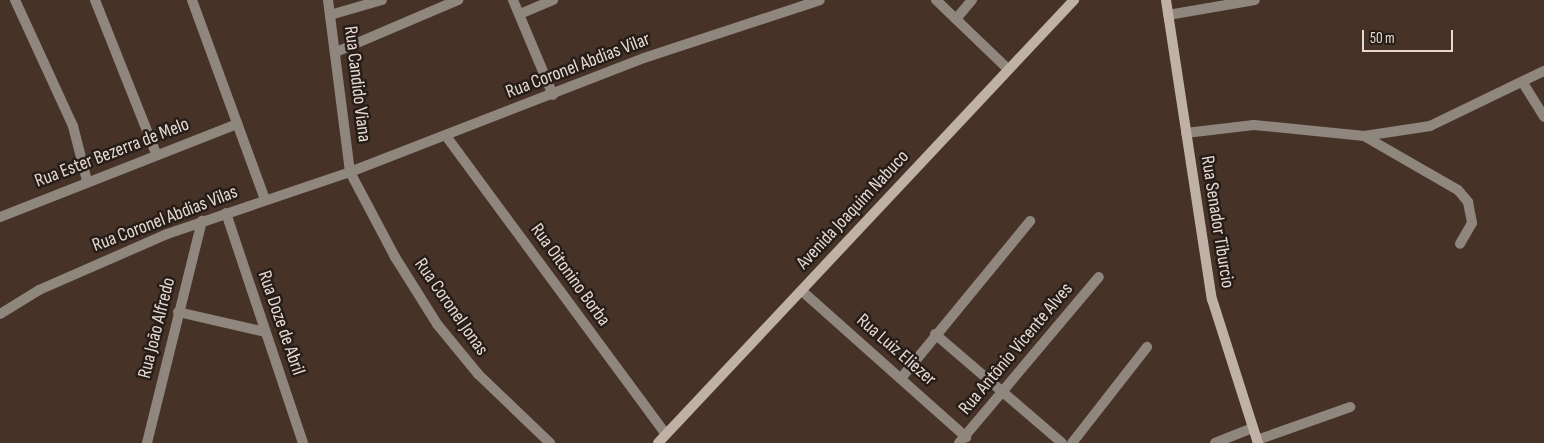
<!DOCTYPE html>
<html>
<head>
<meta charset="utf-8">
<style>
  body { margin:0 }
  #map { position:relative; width:1544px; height:443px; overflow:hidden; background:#473228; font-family:"Sofia Sans Condensed",sans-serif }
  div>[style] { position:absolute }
  .street>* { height:10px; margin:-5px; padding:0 5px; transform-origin:5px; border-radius:5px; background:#8f867e }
  .secondary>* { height:10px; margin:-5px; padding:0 5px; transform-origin:5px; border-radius:5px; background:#c0b1a6 }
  span { translate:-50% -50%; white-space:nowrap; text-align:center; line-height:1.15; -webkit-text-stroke:5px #261d18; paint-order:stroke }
  .street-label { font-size:19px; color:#e6d9d2 }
  .scale { position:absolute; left:1362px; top:30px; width:91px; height:22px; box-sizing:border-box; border:2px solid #e6d9d2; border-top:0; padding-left:6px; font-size:15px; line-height:18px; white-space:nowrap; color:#e6d9d2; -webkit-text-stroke:4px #261d18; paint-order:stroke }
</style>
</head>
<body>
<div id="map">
  <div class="street">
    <i style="left:15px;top:0;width:139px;rotate:65.3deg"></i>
    <i style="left:73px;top:126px;width:57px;rotate:75.7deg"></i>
    <i style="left:95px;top:0;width:165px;rotate:68.3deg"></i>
    <i style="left:192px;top:0;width:213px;rotate:69.9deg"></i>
    <i style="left:328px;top:0;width:173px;rotate:82.7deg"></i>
    <i style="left:350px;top:172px;width:96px;rotate:62.1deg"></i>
    <i style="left:395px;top:257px;width:79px;rotate:57.9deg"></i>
    <i style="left:437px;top:324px;width:65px;rotate:50.6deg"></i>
    <i style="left:478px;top:374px;width:100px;rotate:43.8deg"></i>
    <i style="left:513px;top:0;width:103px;rotate:67.2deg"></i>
    <i style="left:936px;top:0;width:98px;rotate:43.8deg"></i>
    <i style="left:520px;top:14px;width:36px;rotate:-23deg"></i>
    <i style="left:330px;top:15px;width:54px;rotate:-16.1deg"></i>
    <i style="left:1168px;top:15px;width:88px;rotate:-9.8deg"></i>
    <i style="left:956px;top:19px;width:25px;rotate:-50deg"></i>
    <i style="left:336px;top:52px;width:133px;rotate:-23.1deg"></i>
    <i style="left:1523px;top:83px;width:40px;rotate:58deg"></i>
    <i style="left:1186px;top:133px;width:68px;rotate:-6.7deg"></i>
    <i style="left:1254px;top:125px;width:111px;rotate:5.7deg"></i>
    <i style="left:1364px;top:136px;width:67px;rotate:-8.6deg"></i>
    <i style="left:1430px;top:126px;width:127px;rotate:-25.8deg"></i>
    <i style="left:446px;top:136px;width:370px;rotate:53.6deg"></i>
    <i style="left:1364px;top:136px;width:108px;rotate:29.9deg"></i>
    <i style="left:1458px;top:190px;width:16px;rotate:50deg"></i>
    <i style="left:1468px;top:202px;width:21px;rotate:79deg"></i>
    <i style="left:1472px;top:223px;width:24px;rotate:120deg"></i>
    <i style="left:226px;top:213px;width:243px;rotate:71.5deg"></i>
    <i style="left:0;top:217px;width:255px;rotate:-21.4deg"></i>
    <i style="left:802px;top:291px;width:220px;rotate:41.7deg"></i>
    <i style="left:178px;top:312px;width:89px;rotate:12.9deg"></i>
    <i style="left:0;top:314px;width:46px;rotate:-31.6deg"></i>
    <i style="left:39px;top:290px;width:140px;rotate:-23.6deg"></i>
    <i style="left:167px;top:234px;width:193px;rotate:-18.7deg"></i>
    <i style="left:350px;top:172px;width:315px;rotate:-21.2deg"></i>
    <i style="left:644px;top:58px;width:185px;rotate:-18.2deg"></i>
    <i style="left:935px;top:334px;width:167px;rotate:40.6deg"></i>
    <i style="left:902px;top:377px;width:202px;rotate:-50.6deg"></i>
    <i style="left:1257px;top:440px;width:99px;rotate:-19.5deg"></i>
    <i style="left:147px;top:443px;width:229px;rotate:-76.1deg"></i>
    <i style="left:959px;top:443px;width:217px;rotate:-49.9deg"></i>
    <i style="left:1072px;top:443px;width:122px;rotate:-52deg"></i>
    <i style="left:1215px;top:443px;width:40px;rotate:-22deg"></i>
  </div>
  <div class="secondary">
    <i style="left:1166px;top:0;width:303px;rotate:81.3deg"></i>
    <i style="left:1212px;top:299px;width:151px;rotate:72.3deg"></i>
    <i style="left:658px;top:443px;width:608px;rotate:-46.8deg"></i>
  </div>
  <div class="street-label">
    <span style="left:578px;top:66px;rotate:-21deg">Rua Coronel Abdias Vilar</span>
    <span style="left:357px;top:84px;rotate:83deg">Rua Candido Viana</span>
    <span style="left:112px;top:153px;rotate:-21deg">Rua Ester Bezerra de Melo</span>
    <span style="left:853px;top:210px;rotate:-47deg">Avenida Joaquim Nabuco</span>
    <span style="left:165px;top:219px;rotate:-21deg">Rua Coronel Abdias Vilas</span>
    <span style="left:1217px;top:222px;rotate:81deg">Rua Senador Tiburcio</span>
    <span style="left:570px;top:275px;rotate:54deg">Rua Oitonino Borba</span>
    <span style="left:451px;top:307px;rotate:55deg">Rua Coronel Jonas</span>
    <span style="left:281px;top:323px;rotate:71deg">Rua Doze de Abril</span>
    <span style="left:157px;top:328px;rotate:-76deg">Rua João Alfredo</span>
    <span style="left:1016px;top:349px;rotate:-50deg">Rua Antônio Vicente Alves</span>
    <span style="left:896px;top:350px;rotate:41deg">Rua Luiz Eliezer</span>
  </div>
  <div class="scale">50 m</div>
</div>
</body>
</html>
